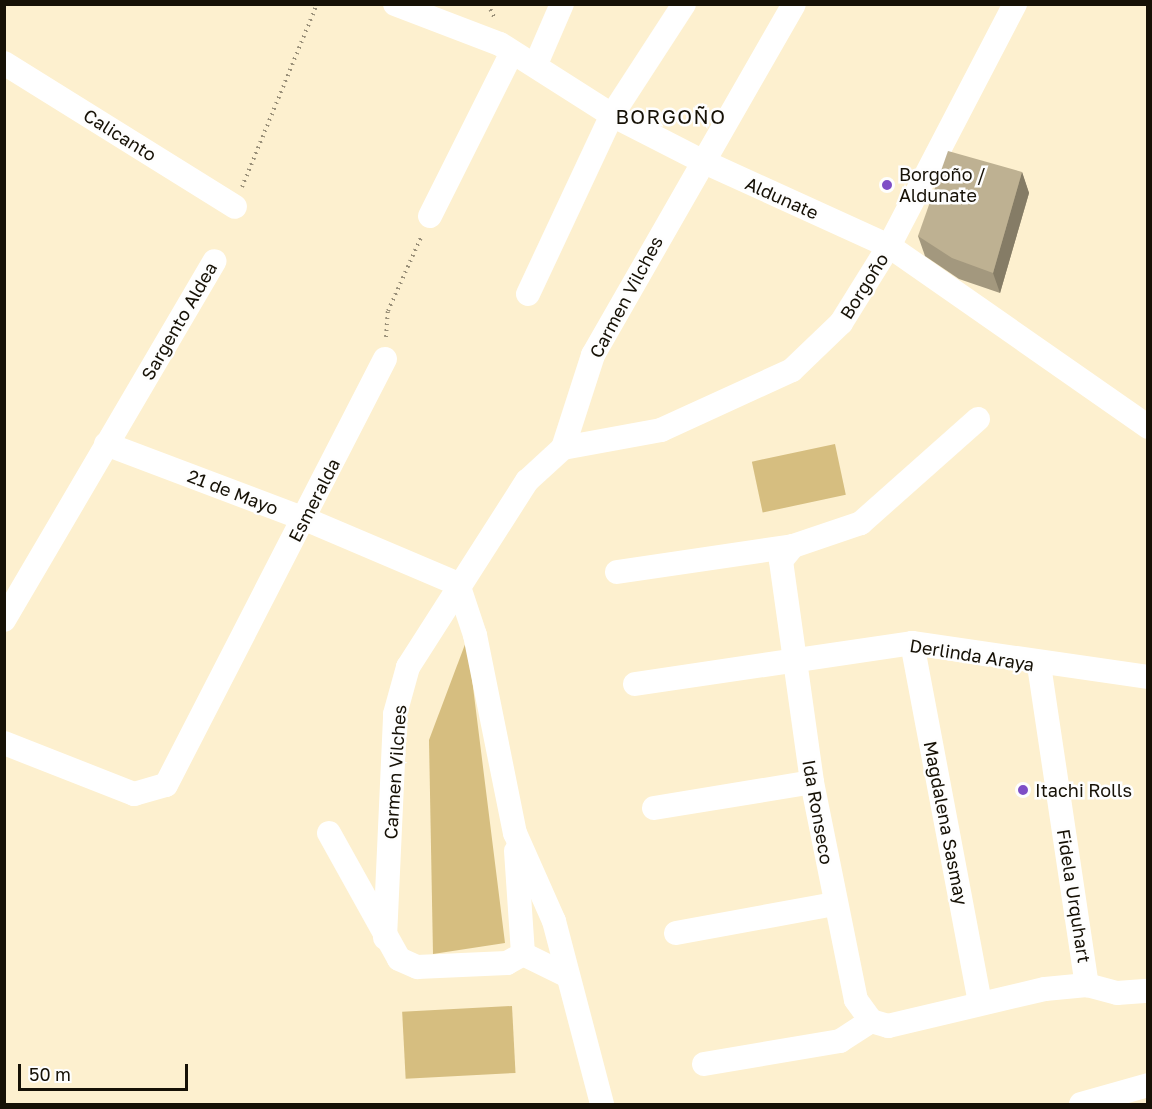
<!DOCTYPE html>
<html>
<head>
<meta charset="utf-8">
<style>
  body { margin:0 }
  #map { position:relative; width:1152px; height:1109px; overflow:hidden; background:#fdf0cf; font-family:"Golos Text",sans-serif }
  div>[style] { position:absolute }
  .green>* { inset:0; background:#d6be80; transform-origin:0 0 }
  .path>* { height:4px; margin-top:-2px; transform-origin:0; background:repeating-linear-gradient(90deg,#9a9079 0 1.5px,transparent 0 6px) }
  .minor>* { height:24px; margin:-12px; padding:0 12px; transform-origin:12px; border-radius:12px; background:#fff }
  .wall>* { inset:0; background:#a3987e }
  .shaded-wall>* { inset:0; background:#857c66 }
  .building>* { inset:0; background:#beb192 }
  .dots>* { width:16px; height:16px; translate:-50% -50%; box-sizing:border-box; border:3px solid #fefefe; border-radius:50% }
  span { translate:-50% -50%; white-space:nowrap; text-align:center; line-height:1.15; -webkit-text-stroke:5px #fefefe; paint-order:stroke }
  .street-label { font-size:18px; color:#161106 }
  .poi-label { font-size:18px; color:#161106 }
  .left { translate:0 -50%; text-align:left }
  .neighbourhood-label { font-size:20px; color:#161106; letter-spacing:1.5px }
  .frame { position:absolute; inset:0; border:6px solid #161106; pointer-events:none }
  .scale { position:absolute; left:18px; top:1064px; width:170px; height:27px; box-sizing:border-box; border:3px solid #161106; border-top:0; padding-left:8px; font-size:18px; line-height:21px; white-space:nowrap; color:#161106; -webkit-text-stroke:4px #fefefe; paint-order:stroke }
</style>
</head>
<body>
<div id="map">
  <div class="green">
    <i style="left:835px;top:444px;width:52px;height:85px;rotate:78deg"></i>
    <i style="clip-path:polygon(467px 639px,505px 943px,433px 954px,429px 740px)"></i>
    <i style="left:512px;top:1006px;width:67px;height:110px;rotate:87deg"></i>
  </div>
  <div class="path">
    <i style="left:488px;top:4px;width:14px;rotate:65deg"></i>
    <i style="left:242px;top:187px;width:198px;rotate:-67.7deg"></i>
    <i style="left:386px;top:337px;width:26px;rotate:-86deg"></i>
    <i style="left:388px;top:311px;width:83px;rotate:-65.9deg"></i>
  </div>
  <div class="minor">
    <i style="left:395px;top:4px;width:112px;rotate:20.9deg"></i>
    <i style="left:500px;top:44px;width:133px;rotate:32.4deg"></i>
    <i style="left:612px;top:115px;width:99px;rotate:27.1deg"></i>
    <i style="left:700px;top:160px;width:208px;rotate:24.5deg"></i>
    <i style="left:889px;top:246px;width:316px;rotate:34.9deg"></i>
    <i style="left:4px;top:63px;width:272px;rotate:31.9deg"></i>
    <i style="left:536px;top:64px;width:65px;rotate:-66.6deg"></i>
    <i style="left:430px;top:216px;width:183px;rotate:-63.4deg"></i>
    <i style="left:528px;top:294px;width:198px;rotate:-64.9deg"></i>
    <i style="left:612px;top:115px;width:132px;rotate:-57deg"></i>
    <i style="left:978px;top:419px;width:157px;rotate:138.4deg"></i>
    <i style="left:861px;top:523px;width:72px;rotate:161.3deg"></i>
    <i style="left:793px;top:546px;width:19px;rotate:129deg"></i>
    <i style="left:781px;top:561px;width:223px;rotate:82deg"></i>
    <i style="left:812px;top:782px;width:222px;rotate:78.6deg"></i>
    <i style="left:856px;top:1000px;width:26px;rotate:54deg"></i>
    <i style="left:871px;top:1021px;width:18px;rotate:16deg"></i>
    <i style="left:888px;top:1026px;width:161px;rotate:-13.3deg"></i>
    <i style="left:1045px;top:989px;width:42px;rotate:-5.4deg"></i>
    <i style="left:1087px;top:985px;width:31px;rotate:15deg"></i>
    <i style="left:1117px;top:993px;width:31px;rotate:-4deg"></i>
    <i style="left:106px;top:444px;width:213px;rotate:20.7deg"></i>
    <i style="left:305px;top:519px;width:166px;rotate:23deg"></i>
    <i style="left:458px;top:584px;width:54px;rotate:71.6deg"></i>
    <i style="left:475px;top:635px;width:202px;rotate:78.6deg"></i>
    <i style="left:515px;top:833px;width:96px;rotate:66.1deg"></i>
    <i style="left:554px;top:921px;width:189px;rotate:75.3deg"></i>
    <i style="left:563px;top:448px;width:100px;rotate:-10.4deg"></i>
    <i style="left:661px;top:430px;width:144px;rotate:-24.6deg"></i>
    <i style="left:792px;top:370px;width:68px;rotate:-43.8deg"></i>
    <i style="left:841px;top:323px;width:91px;rotate:-58.1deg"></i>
    <i style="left:889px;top:246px;width:273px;rotate:-62.5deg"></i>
    <i style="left:617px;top:572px;width:178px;rotate:-8.4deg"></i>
    <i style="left:4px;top:620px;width:416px;rotate:-59.6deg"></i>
    <i style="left:912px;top:643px;width:366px;rotate:79.3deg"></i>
    <i style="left:1039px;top:665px;width:324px;rotate:81.5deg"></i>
    <i style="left:635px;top:684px;width:280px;rotate:-8.4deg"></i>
    <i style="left:912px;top:643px;width:238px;rotate:8.2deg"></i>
    <i style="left:4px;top:743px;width:140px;rotate:21.4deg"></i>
    <i style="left:134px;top:794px;width:33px;rotate:-16deg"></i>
    <i style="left:166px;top:785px;width:479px;rotate:-62.8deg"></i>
    <i style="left:654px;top:808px;width:160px;rotate:-9.3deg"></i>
    <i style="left:329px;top:833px;width:144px;rotate:60.9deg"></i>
    <i style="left:399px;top:959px;width:20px;rotate:24deg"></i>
    <i style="left:417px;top:967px;width:90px;rotate:-2.5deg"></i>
    <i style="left:507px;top:963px;width:18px;rotate:-29deg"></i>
    <i style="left:516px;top:851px;width:103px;rotate:86.1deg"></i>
    <i style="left:676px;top:933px;width:161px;rotate:-10.4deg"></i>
    <i style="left:385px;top:938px;width:224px;rotate:-87.4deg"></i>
    <i style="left:395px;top:714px;width:49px;rotate:-74.5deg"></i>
    <i style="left:408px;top:667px;width:221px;rotate:-57.4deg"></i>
    <i style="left:527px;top:481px;width:49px;rotate:-42.5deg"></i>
    <i style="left:563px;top:448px;width:98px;rotate:-72.1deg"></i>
    <i style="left:593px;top:355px;width:404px;rotate:-60.2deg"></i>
    <i style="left:523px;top:954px;width:50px;rotate:26.1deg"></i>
    <i style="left:704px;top:1064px;width:138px;rotate:-9.6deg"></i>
    <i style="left:840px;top:1041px;width:37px;rotate:-33deg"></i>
    <i style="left:1081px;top:1104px;width:70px;rotate:-15.8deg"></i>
  </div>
  <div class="wall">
    <i style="clip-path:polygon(1022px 172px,1029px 193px,1000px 293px,959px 279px,925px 256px,918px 236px)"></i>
  </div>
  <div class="shaded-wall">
    <i style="clip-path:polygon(1022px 172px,1029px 193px,1000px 293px,993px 273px)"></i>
  </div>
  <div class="building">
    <i style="clip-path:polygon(948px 151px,1022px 172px,993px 273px,952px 258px,918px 236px)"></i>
  </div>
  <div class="dots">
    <i style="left:887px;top:185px;background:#7e4ec6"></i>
    <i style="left:1023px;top:790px;background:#7e4ec6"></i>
  </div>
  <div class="street-label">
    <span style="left:120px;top:135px;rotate:32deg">Calicanto</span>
    <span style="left:782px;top:198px;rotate:24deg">Aldunate</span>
    <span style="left:864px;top:286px;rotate:-58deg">Borgoño</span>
    <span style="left:626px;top:297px;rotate:-62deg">Carmen Vilches</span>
    <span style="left:179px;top:321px;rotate:-60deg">Sargento Aldea</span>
    <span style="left:233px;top:492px;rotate:21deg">21 de Mayo</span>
    <span style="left:314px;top:500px;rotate:-63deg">Esmeralda</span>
    <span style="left:972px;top:655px;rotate:9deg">Derlinda Araya</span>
    <span style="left:395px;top:772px;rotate:-86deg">Carmen Vilches</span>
    <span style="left:818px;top:812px;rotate:80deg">Ida Ronseco</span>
    <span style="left:946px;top:823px;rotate:79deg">Magdalena Sasmay</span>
    <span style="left:1074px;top:896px;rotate:81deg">Fidela Urquhart</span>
  </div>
  <div class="poi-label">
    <span class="left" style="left:899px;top:185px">Borgoño /<br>Aldunate</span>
    <span class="left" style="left:1035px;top:790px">Itachi Rolls</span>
  </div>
  <div class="neighbourhood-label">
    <span style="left:671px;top:116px">BORGOÑO</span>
  </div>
  <div class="frame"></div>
  <div class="scale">50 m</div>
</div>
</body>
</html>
